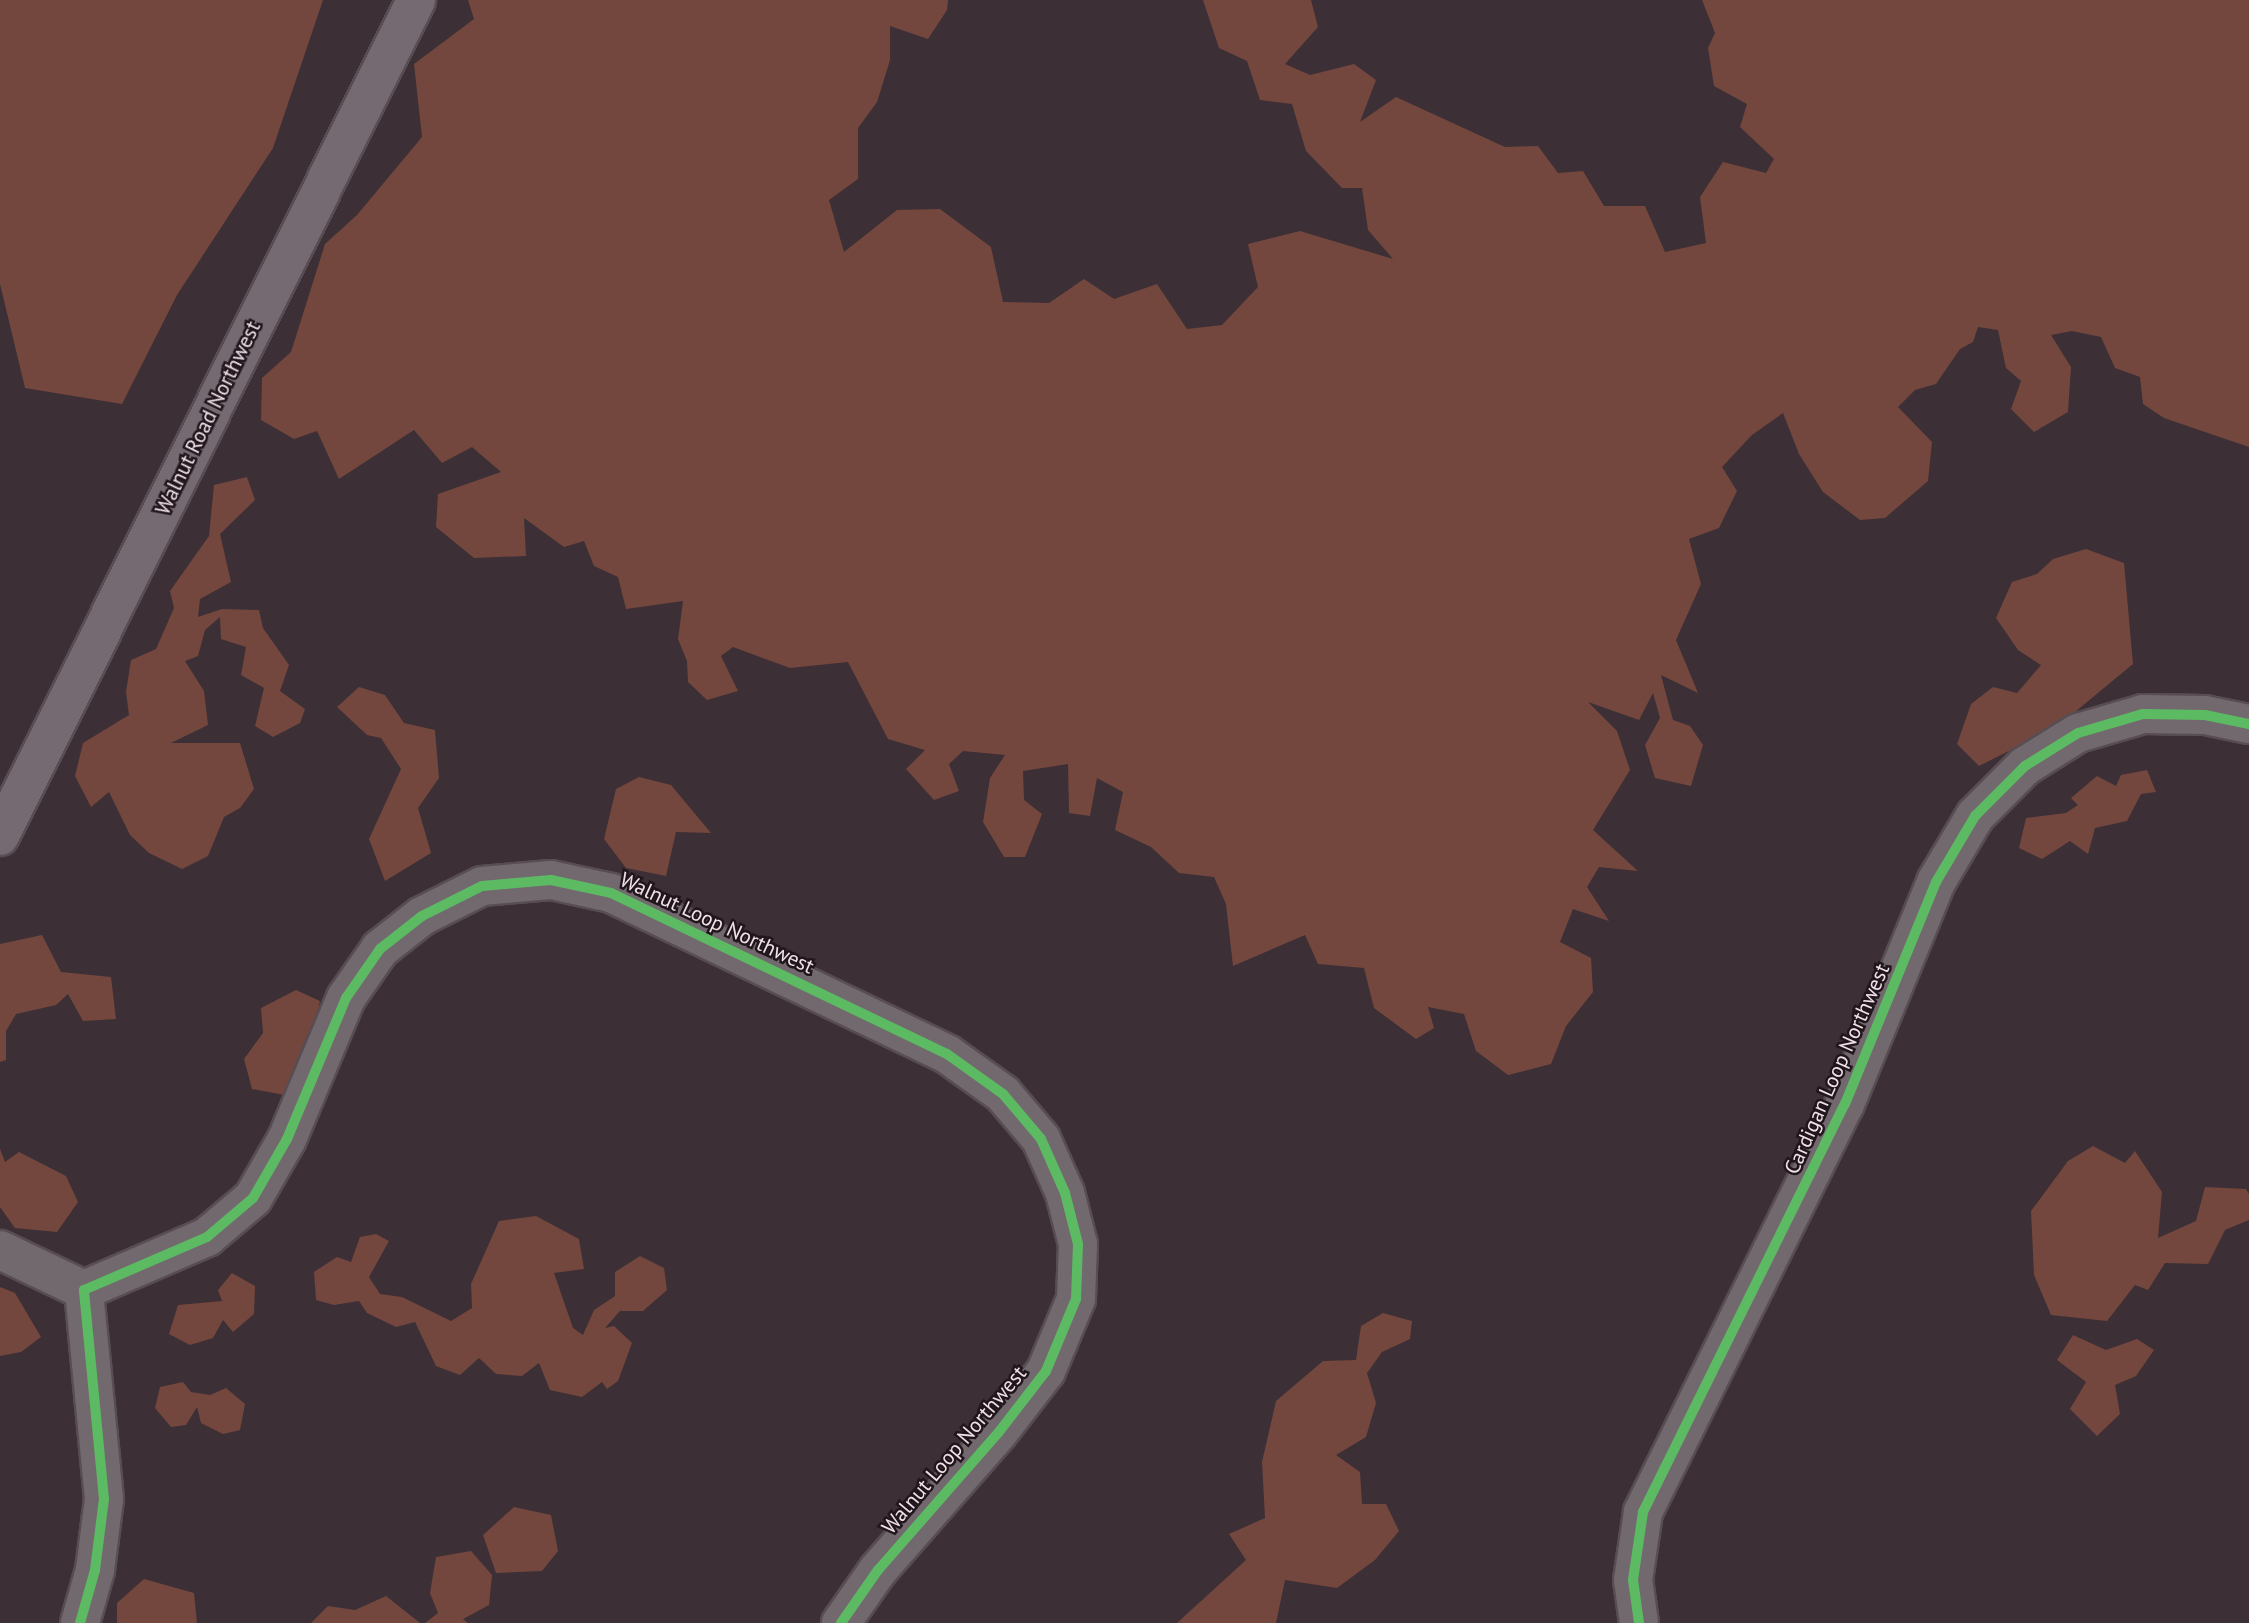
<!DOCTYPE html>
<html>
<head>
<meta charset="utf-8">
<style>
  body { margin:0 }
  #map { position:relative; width:2249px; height:1623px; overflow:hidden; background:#3c2f36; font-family:"PT Sans",sans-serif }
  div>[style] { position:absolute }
  .green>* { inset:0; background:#73473e }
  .roads { filter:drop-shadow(2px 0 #584d52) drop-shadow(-2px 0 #584d52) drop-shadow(0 2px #584d52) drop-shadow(0 -2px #584d52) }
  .street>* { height:38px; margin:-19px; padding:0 19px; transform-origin:19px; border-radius:19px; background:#72696e }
  .secondary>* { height:38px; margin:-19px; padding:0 19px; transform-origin:19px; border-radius:19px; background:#766a72 }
  .cycleway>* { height:10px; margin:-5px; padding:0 5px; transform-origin:5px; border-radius:5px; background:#5cba63 }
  span { translate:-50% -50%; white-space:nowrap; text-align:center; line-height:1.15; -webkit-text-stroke:5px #21161c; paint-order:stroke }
  .street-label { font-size:21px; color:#f0e1e9 }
</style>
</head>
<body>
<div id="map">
  <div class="green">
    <i style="clip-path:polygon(0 0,323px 0,273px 148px,177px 295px,122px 404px,25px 388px,0 284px)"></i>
    <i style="clip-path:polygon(468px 0,948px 0,947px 10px,928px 39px,890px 26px,890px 60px,877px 102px,858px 128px,858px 179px,829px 200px,844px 252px,897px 210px,940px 209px,991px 247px,1003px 302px,1049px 303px,1084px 279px,1114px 299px,1157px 284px,1187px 329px,1222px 325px,1258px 287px,1248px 244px,1300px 231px,1393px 259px,1368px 230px,1362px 188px,1342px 188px,1306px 151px,1292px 104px,1260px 100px,1247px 61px,1219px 48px,1203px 0,1311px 0,1318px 27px,1285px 64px,1310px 75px,1354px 64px,1376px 80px,1360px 122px,1396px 97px,1505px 147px,1538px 146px,1558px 173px,1583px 171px,1604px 206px,1645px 206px,1665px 252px,1706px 243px,1700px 197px,1723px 162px,1766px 173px,1774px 159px,1740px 127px,1747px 104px,1714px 86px,1708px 48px,1715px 33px,1702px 0,2249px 0,2249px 447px,2164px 418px,2143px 404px,2140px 377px,2115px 368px,2101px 337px,2072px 331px,2051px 335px,2071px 367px,2068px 412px,2034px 432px,2011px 409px,2021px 381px,2006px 368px,1998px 330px,1978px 327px,1973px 342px,1960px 349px,1936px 384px,1915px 390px,1898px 407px,1932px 442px,1928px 481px,1885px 518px,1860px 520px,1823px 492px,1799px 454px,1783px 413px,1752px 435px,1722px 467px,1737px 491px,1719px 528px,1689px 539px,1701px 584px,1676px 640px,1698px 693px,1661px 675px,1673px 720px,1690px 726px,1703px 745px,1691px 786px,1655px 778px,1645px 745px,1660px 718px,1653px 693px,1639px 720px,1588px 702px,1617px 731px,1630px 770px,1593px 830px,1638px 871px,1599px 867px,1587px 887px,1609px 921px,1573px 909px,1560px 942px,1591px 958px,1593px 992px,1566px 1026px,1551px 1064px,1508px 1075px,1476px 1051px,1464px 1014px,1428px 1007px,1434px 1028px,1416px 1039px,1374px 1008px,1364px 968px,1318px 964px,1305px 935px,1233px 966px,1226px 904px,1214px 877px,1179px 873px,1151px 847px,1115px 830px,1123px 792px,1097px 778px,1090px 816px,1069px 813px,1068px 764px,1023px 771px,1024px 800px,1042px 814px,1025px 857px,1004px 857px,983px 822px,990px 778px,1005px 755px,963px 751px,949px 764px,959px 791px,934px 800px,906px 769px,925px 750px,888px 739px,848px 662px,790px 668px,733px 647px,721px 656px,738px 691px,707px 700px,688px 682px,687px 661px,678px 639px,683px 601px,626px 609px,618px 577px,594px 566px,584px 541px,564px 547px,524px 518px,526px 556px,474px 558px,436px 527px,438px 494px,501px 472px,472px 447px,442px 463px,414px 430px,339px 479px,317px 431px,294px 439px,261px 420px,262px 378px,291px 352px,325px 244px,357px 215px,422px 137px,414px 64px,474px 19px)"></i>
    <i style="clip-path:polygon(247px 477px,255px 500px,220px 534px,231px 582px,200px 599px,198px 617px,222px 609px,259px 610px,263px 628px,289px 665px,280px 691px,305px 709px,300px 723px,273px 737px,255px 726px,264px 688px,241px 675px,246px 647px,221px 639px,220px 617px,205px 630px,198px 656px,185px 661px,204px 691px,208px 725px,171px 743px,240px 743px,254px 789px,240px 808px,224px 817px,208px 856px,182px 869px,149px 853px,130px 835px,109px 792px,91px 807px,75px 776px,83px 743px,129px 715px,126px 692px,131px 660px,156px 649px,174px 608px,170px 591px,209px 536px,214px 485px)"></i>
    <i style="clip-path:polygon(2086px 549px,2124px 563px,2133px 664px,2058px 726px,1979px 766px,1957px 744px,1971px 704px,1993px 687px,2017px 693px,2041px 665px,2018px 650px,1996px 618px,2012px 582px,2037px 574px,2053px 559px)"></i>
    <i style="clip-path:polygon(359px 687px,385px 695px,404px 723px,435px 730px,439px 778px,418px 808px,431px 853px,385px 881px,369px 839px,401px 769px,381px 738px,367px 735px,337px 707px)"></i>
    <i style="clip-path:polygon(2147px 770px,2156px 792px,2141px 794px,2127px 821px,2095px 828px,2088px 854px,2070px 841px,2042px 859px,2019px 848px,2026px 818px,2066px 813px,2078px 805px,2071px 798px,2097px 776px,2116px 786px,2121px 775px)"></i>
    <i style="clip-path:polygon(639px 777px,671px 785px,711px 833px,676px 832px,666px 876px,626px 868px,604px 839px,616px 789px)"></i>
    <i style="clip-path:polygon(42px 935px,61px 972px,111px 977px,116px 1019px,83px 1021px,68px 994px,56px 1005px,16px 1014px,6px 1031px,6px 1060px,0 1062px,0 944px)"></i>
    <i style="clip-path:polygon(296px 990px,320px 1001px,313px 1034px,302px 1047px,313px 1059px,295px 1097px,252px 1089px,244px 1059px,263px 1033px,261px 1008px)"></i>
    <i style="clip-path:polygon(2093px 1146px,2125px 1163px,2135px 1151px,2162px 1192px,2158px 1238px,2196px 1221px,2205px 1187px,2246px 1189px,2249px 1194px,2249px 1220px,2225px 1230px,2208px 1264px,2165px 1263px,2148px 1290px,2135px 1285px,2107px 1321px,2051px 1315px,2034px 1275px,2031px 1211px,2068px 1161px)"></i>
    <i style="clip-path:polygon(0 1149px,5px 1162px,19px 1152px,66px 1176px,78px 1202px,57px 1232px,15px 1228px,0 1207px)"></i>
    <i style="clip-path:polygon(536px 1216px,579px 1239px,584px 1269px,554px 1273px,573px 1328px,583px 1335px,594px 1310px,615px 1296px,615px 1272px,640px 1256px,664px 1268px,667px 1290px,643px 1311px,620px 1311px,605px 1328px,614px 1326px,632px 1343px,618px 1381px,607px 1389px,602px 1382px,582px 1397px,550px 1390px,539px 1363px,522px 1376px,496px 1374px,479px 1358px,460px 1375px,436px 1366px,415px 1322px,396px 1327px,367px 1313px,359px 1301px,334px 1305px,316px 1300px,314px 1272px,337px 1257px,351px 1262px,360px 1237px,376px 1234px,389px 1241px,369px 1277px,380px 1294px,402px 1297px,451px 1321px,472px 1308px,471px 1284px,499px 1221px)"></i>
    <i style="clip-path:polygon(232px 1273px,255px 1286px,254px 1314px,233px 1332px,223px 1320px,213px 1338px,190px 1345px,169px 1334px,178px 1305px,222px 1301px,218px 1290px)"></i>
    <i style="clip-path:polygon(0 1287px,15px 1293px,41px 1337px,21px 1352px,0 1356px)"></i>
    <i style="clip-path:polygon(1383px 1313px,1412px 1321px,1410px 1339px,1382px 1352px,1367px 1373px,1376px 1403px,1366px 1437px,1336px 1455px,1360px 1472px,1362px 1504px,1386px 1504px,1399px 1531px,1375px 1560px,1337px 1588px,1285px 1580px,1276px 1623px,1177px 1623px,1246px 1560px,1229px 1534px,1265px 1518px,1262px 1462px,1276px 1401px,1323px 1361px,1356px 1360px,1361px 1326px)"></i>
    <i style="clip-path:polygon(2073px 1335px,2106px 1350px,2137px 1339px,2154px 1350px,2136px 1376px,2115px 1385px,2120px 1414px,2097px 1436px,2070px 1409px,2086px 1382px,2057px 1360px)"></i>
    <i style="clip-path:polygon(183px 1382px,191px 1392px,210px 1395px,226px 1388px,245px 1404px,240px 1430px,223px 1434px,201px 1423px,197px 1407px,186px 1425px,171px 1427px,155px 1408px,160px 1387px)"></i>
    <i style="clip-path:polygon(514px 1507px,551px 1515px,558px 1551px,542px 1571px,496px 1573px,483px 1535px)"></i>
    <i style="clip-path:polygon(471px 1551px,492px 1575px,489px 1605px,463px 1619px,468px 1623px,425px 1623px,438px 1613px,430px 1593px,436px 1557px)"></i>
    <i style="clip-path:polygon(144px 1579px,194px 1593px,197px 1623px,117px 1623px,117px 1603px)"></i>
    <i style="clip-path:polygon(386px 1596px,420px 1623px,311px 1623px,328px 1606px,355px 1610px)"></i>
  </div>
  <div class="roads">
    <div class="street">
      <i style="left:0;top:1250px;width:93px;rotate:25.5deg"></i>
      <i style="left:80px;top:1623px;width:55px;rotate:-74.2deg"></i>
      <i style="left:95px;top:1570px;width:72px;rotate:-82.8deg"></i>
      <i style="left:104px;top:1499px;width:210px;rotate:-95.5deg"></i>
      <i style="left:84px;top:1290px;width:134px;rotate:-23.3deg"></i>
      <i style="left:207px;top:1237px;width:60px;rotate:-40.3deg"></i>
      <i style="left:253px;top:1198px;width:68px;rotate:-60deg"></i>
      <i style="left:287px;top:1139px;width:153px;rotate:-67.3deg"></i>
      <i style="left:346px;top:998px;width:60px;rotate:-55.2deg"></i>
      <i style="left:380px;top:949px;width:53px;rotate:-38.2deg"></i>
      <i style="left:422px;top:916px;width:67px;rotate:-26.6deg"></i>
      <i style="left:482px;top:886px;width:69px;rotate:-5deg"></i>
      <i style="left:551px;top:880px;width:61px;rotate:12.2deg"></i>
      <i style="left:611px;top:893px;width:373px;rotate:25.6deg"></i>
      <i style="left:947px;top:1054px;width:69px;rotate:35.5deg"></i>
      <i style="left:1003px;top:1094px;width:59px;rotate:49.8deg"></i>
      <i style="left:1041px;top:1139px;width:59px;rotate:66deg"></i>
      <i style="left:1065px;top:1193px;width:53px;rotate:75.7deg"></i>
      <i style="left:1078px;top:1244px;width:55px;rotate:92.1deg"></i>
      <i style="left:1076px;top:1299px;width:78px;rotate:112.6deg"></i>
      <i style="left:1046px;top:1371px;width:78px;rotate:127.7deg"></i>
      <i style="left:998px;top:1433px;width:182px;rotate:131.2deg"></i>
      <i style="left:878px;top:1570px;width:65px;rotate:124.9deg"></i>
      <i style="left:1639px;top:1623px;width:43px;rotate:-97.9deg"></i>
      <i style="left:1633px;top:1580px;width:69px;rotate:-81.6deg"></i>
      <i style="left:1643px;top:1512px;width:455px;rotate:-63.7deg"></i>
      <i style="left:1845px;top:1104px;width:240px;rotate:-67.7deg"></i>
      <i style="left:1936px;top:882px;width:77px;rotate:-59.4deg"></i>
      <i style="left:1975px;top:816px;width:71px;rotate:-45deg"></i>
      <i style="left:2025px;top:766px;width:62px;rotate:-31.9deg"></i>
      <i style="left:2078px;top:733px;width:68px;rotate:-16.3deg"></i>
      <i style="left:2143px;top:714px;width:62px;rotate:0.9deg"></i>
      <i style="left:2205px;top:715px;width:45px;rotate:11.6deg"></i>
    </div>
    <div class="secondary">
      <i style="left:0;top:836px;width:934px;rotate:-63.54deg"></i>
    </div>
  </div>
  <div class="cycleway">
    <i style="left:80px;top:1623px;width:55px;rotate:-74.2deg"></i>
    <i style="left:95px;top:1570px;width:72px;rotate:-82.8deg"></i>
    <i style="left:104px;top:1499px;width:210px;rotate:-95.5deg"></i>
    <i style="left:84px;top:1290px;width:134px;rotate:-23.3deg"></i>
    <i style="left:207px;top:1237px;width:60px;rotate:-40.3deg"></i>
    <i style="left:253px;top:1198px;width:68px;rotate:-60deg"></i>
    <i style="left:287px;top:1139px;width:153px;rotate:-67.3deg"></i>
    <i style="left:346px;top:998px;width:60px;rotate:-55.2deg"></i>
    <i style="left:380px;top:949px;width:53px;rotate:-38.2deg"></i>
    <i style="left:422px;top:916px;width:67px;rotate:-26.6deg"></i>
    <i style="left:482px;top:886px;width:69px;rotate:-5deg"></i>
    <i style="left:551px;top:880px;width:61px;rotate:12.2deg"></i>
    <i style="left:611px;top:893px;width:373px;rotate:25.6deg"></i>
    <i style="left:947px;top:1054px;width:69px;rotate:35.5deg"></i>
    <i style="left:1003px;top:1094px;width:59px;rotate:49.8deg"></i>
    <i style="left:1041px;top:1139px;width:59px;rotate:66deg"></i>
    <i style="left:1065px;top:1193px;width:53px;rotate:75.7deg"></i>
    <i style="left:1078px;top:1244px;width:55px;rotate:92.1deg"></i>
    <i style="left:1076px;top:1299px;width:78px;rotate:112.6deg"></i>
    <i style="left:1046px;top:1371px;width:78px;rotate:127.7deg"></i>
    <i style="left:998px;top:1433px;width:182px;rotate:131.2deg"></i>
    <i style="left:878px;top:1570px;width:65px;rotate:124.9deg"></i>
    <i style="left:1639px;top:1623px;width:43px;rotate:-97.9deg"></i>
    <i style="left:1633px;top:1580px;width:69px;rotate:-81.6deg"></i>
    <i style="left:1643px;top:1512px;width:455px;rotate:-63.7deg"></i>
    <i style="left:1845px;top:1104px;width:240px;rotate:-67.7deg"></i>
    <i style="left:1936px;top:882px;width:77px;rotate:-59.4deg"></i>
    <i style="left:1975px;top:816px;width:71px;rotate:-45deg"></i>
    <i style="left:2025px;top:766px;width:62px;rotate:-31.9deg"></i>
    <i style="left:2078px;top:733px;width:68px;rotate:-16.3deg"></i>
    <i style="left:2143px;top:714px;width:62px;rotate:0.9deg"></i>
    <i style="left:2205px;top:715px;width:45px;rotate:11.6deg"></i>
  </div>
  <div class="street-label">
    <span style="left:208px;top:418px;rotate:-64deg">Walnut Road Northwest</span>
    <span style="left:717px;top:923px;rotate:25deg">Walnut Loop Northwest</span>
    <span style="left:1837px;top:1069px;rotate:-66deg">Cardigan Loop Northwest</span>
    <span style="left:954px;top:1450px;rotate:-50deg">Walnut Loop Northwest</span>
  </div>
</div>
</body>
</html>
